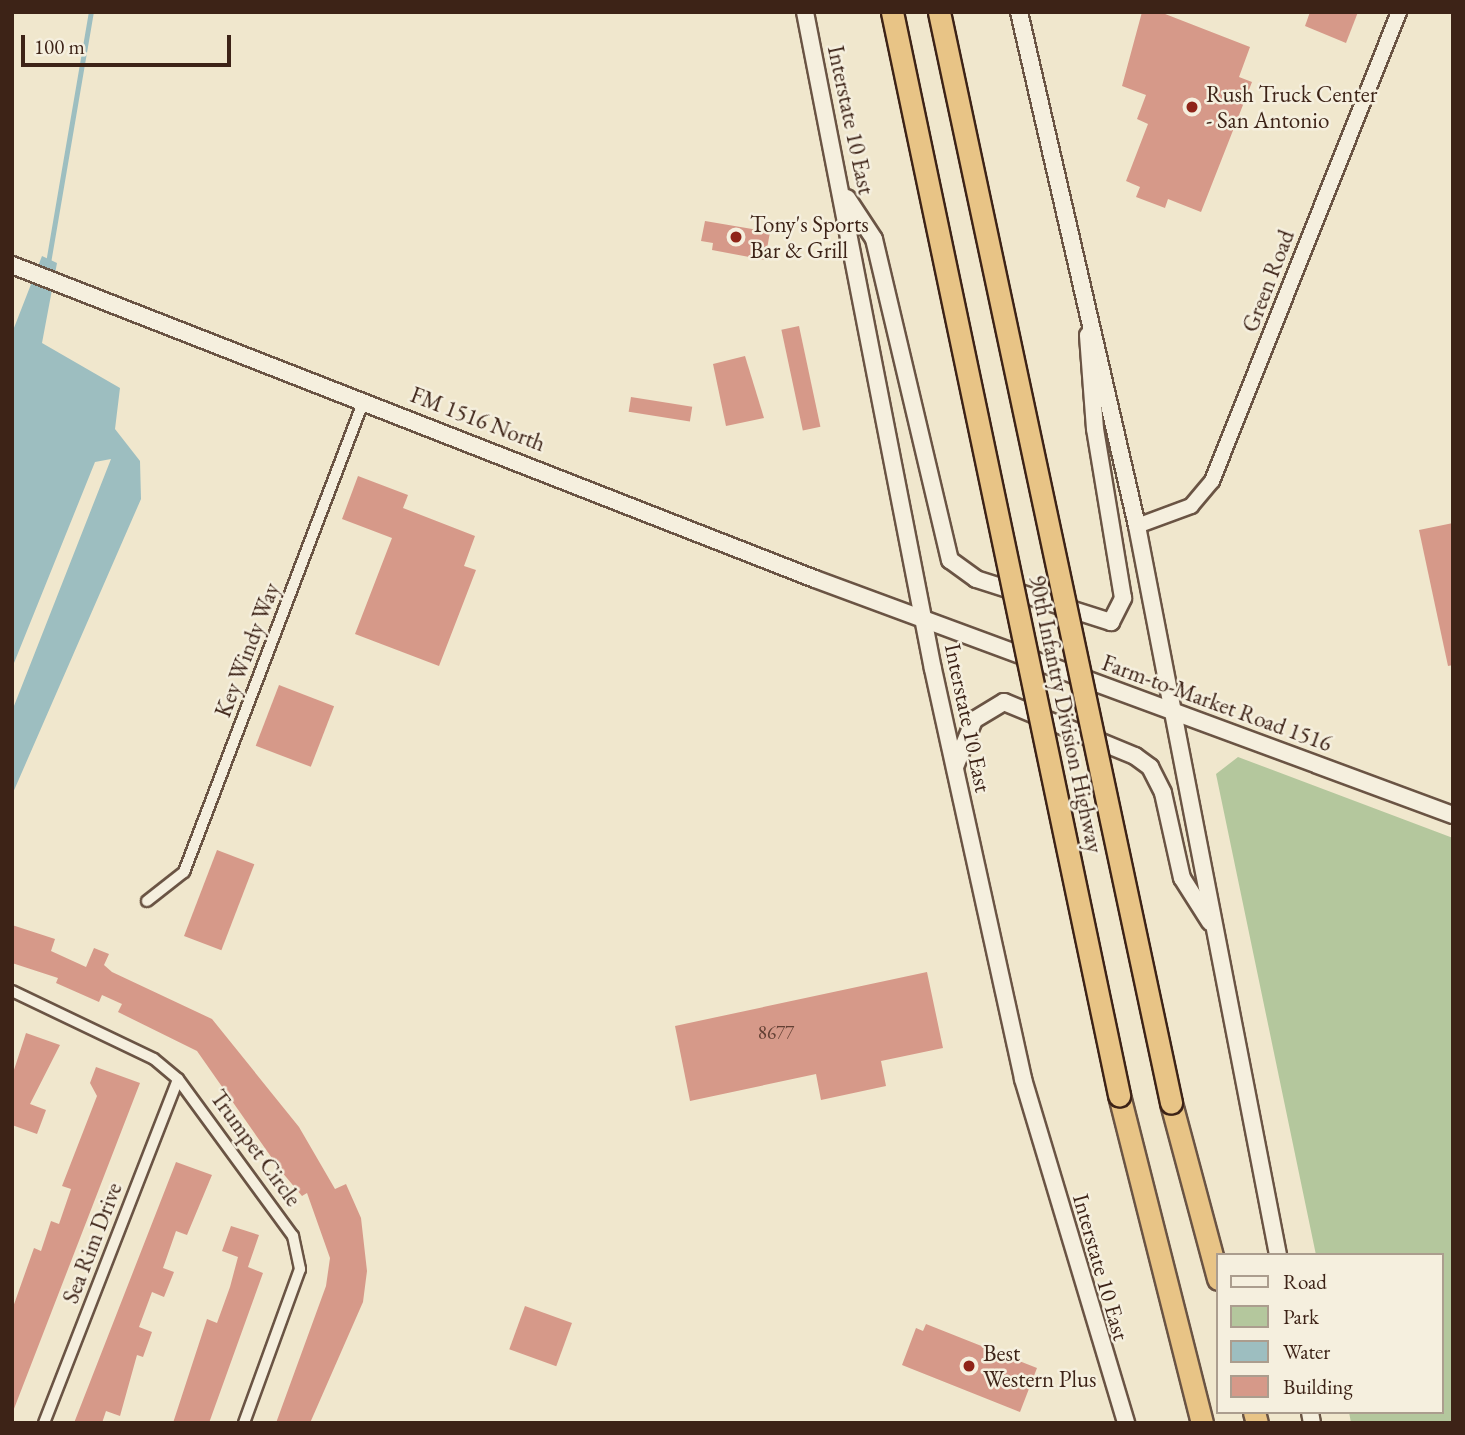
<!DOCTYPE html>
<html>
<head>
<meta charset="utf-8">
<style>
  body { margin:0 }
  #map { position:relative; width:1465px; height:1435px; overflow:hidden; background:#f0e7cd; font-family:"EB Garamond",serif }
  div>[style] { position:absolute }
  .green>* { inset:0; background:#b4c79d }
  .water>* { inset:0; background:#9dbec0 }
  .stream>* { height:4.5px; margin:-2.25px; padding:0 2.25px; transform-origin:2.25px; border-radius:2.25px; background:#9dbec0 }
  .building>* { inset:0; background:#d69989; transform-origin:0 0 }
  .roads { filter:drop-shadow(2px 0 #6a5444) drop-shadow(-2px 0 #6a5444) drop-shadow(0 2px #6a5444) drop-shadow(0 -2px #6a5444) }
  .minor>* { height:10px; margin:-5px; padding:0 5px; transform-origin:5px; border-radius:5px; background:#f5efde }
  .tertiary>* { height:14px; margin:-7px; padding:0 7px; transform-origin:7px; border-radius:7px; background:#f5efde }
  .secondary>* { height:16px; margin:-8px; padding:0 8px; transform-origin:8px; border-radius:8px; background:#f5efde }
  .motorway>* { height:21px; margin:-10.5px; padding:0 10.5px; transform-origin:10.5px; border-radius:10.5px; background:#e8c486 }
  .bridges { filter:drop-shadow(2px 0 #3d2317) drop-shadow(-2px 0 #3d2317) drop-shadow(0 2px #3d2317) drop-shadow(0 -2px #3d2317) }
  .motorway-bridge>* { height:21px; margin:-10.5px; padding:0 10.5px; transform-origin:10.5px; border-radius:10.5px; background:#e8c486 }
  .dots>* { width:19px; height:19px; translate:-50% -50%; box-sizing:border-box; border:4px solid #f5efde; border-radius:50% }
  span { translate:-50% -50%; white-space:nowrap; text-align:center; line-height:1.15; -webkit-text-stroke:5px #f5efde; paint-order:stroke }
  .number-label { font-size:19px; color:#634034 }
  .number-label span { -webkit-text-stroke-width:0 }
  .poi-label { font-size:23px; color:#3d2317 }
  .left { translate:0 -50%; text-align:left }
  .street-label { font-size:23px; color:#3d2317 }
  .frame { position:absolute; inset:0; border:14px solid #3d2317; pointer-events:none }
  .legend { position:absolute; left:1216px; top:1253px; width:228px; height:161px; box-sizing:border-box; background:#f5efde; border:2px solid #ab9d8e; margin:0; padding:9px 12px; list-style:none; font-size:21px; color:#3d2317 }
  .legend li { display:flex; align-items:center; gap:14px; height:35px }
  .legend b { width:35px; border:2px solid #ab9d8e }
  .scale { position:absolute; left:21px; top:35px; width:210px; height:32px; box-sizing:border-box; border:4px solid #3d2317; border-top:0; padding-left:9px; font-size:21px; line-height:24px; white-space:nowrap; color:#3d2317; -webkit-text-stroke:5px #f5efde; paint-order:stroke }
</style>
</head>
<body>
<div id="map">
  <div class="green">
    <i style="clip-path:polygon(1238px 757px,1453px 838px,1453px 1423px,1351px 1423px,1349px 1412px,1442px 1412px,1442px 1255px,1316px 1255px,1216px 774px)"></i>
  </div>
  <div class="water">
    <i style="clip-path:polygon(42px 256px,57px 263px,42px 343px,120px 388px,115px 429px,140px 461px,141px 499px,12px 795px,12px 711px,111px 459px,95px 462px,12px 668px,12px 333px)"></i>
  </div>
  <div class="stream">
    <i style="left:48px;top:263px;width:255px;rotate:-80.3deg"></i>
  </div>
  <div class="building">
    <i style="clip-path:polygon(1142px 12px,1160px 12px,1250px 47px,1239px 77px,1252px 82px,1201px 212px,1168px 199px,1165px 208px,1136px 197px,1140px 187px,1126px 181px,1148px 124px,1137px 119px,1146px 95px,1122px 86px)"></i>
    <i style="clip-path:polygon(1310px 12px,1358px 12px,1346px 43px,1305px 26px)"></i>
    <i style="clip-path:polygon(705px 221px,770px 232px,765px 260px,712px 250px,713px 243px,701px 241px)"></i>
    <i style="left:799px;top:326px;width:103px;height:18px;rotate:78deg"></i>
    <i style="clip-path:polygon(745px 356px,764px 418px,726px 426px,713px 364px)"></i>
    <i style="left:631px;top:397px;width:62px;height:15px;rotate:9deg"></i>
    <i style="clip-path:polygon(358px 476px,408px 495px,403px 508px,475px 536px,464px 566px,476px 570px,439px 666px,355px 634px,392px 538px,342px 519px)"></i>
    <i style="clip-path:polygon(1453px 523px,1453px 665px,1448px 666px,1419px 530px)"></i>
    <i style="left:279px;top:685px;width:59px;height:65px;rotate:21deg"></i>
    <i style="left:217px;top:850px;width:40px;height:92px;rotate:21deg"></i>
    <i style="clip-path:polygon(12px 925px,55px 939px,51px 951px,86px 967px,94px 948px,109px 954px,104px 965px,112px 972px,212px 1019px,299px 1127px,335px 1189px,346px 1184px,361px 1218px,367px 1271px,363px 1302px,310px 1423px,276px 1423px,326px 1286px,330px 1258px,307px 1193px,302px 1196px,281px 1171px,197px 1051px,118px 1012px,122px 1004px,102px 995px,99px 1002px,56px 983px,58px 978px,12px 963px)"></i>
    <i style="clip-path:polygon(927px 972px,943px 1048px,881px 1061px,886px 1086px,821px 1100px,816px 1074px,690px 1101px,675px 1026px)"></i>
    <i style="clip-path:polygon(26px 1033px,60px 1045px,30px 1104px,46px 1110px,37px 1134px,12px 1125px,12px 1076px)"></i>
    <i style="clip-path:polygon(96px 1067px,140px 1083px,12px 1414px,12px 1310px,34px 1248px,41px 1251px,51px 1221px,59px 1224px,71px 1189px,62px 1186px,97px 1096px,90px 1083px)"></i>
    <i style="clip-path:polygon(176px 1162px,212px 1175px,187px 1235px,176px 1231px,163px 1268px,174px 1272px,164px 1297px,152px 1292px,139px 1327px,152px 1332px,143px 1357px,137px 1355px,120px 1416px,106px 1411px,102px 1423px,74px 1423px)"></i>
    <i style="clip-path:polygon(231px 1226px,259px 1235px,248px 1267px,263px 1273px,209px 1423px,173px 1423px,207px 1319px,217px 1323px,230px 1287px,238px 1257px,222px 1251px)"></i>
    <i style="left:525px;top:1306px;width:50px;height:46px;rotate:20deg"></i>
    <i style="clip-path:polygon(926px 1324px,1037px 1368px,1020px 1412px,902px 1365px,916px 1328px,923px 1331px)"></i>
  </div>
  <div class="roads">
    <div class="minor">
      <i style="left:147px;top:901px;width:47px;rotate:-38.1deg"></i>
      <i style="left:184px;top:872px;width:505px;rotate:-69.13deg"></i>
      <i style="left:12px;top:991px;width:157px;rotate:25.6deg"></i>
      <i style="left:154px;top:1059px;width:31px;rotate:40deg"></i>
      <i style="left:178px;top:1079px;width:195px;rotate:53.8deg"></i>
      <i style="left:293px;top:1236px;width:34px;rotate:78deg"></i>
      <i style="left:300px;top:1269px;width:164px;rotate:110deg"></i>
      <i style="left:44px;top:1423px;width:369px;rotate:-68.7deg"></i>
    </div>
    <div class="tertiary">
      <i style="left:1137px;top:526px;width:58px;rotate:-20.3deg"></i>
      <i style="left:1191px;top:506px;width:33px;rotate:-50deg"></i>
      <i style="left:1212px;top:481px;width:505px;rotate:-68.26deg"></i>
    </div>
    <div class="secondary">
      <i style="left:805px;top:12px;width:669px;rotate:78.98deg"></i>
      <i style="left:933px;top:669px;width:420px;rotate:77.6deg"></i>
      <i style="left:1023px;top:1079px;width:359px;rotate:73.3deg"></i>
      <i style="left:1019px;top:12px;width:527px;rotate:77.07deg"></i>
      <i style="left:1137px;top:526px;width:743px;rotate:79.05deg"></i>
      <i style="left:847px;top:198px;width:49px;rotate:56.6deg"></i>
      <i style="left:874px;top:239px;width:330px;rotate:76.7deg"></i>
      <i style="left:950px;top:560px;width:32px;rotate:36deg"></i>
      <i style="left:976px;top:579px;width:142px;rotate:17.7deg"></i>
      <i style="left:1111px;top:622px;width:27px;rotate:-63deg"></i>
      <i style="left:1123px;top:598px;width:171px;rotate:-99.4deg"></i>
      <i style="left:1095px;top:429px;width:94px;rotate:-94.3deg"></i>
      <i style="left:12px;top:265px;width:862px;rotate:21.36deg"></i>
      <i style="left:815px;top:579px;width:680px;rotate:20.3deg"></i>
      <i style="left:955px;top:767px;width:51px;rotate:-68deg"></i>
      <i style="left:974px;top:720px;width:35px;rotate:-31deg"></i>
      <i style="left:1004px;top:702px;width:142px;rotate:22.4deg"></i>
      <i style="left:1135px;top:756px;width:19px;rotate:36deg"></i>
      <i style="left:1150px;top:767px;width:29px;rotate:63deg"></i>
      <i style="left:1163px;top:793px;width:87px;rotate:77.4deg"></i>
      <i style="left:1182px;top:878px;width:52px;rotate:57.5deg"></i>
      <i style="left:1310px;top:1412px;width:11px;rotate:80deg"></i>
    </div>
    <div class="motorway">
      <i style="left:1119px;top:1095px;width:338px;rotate:75.8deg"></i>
      <i style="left:1171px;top:1103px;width:182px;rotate:75deg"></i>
      <i style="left:1254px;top:1412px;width:11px;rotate:75deg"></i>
    </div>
  </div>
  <div class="bridges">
    <div class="motorway-bridge">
      <i style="left:892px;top:12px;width:1107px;rotate:78.16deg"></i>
      <i style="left:939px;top:12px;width:1115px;rotate:77.99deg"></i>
    </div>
  </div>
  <div class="dots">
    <i style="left:1192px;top:107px;background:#8f2418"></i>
    <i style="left:736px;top:237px;background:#8f2418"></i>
    <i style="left:969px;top:1366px;background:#8f2418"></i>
  </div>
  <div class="number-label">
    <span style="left:776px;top:1033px">8677</span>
  </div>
  <div class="poi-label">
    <span class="left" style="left:1206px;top:107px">Rush Truck Center<br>- San Antonio</span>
    <span class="left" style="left:750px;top:237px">Tony's Sports<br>Bar &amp; Grill</span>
    <span class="left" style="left:983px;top:1366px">Best<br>Western Plus</span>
  </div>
  <div class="street-label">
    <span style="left:851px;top:120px;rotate:78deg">Interstate 10 East</span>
    <span style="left:1268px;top:281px;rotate:-69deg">Green Road</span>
    <span style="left:478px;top:419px;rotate:21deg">FM 1516 North</span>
    <span style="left:247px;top:650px;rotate:-69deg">Key Windy Way</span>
    <span style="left:1217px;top:703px;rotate:20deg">Farm-to-Market Road 1516</span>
    <span style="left:1066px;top:714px;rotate:78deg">90th Infantry Division Highway</span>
    <span style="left:968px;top:718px;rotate:78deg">Interstate 10 East</span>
    <span style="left:256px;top:1148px;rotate:54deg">Trumpet Circle</span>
    <span style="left:92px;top:1243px;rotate:-69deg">Sea Rim Drive</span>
    <span style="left:1101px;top:1267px;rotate:74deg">Interstate 10 East</span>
  </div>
  <div class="frame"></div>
  <ul class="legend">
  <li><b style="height:9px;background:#f5efde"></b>Road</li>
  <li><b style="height:19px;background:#b4c79d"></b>Park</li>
  <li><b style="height:19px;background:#9dbec0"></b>Water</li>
  <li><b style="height:19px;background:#d69989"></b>Building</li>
  </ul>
  <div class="scale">100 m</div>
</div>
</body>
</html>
